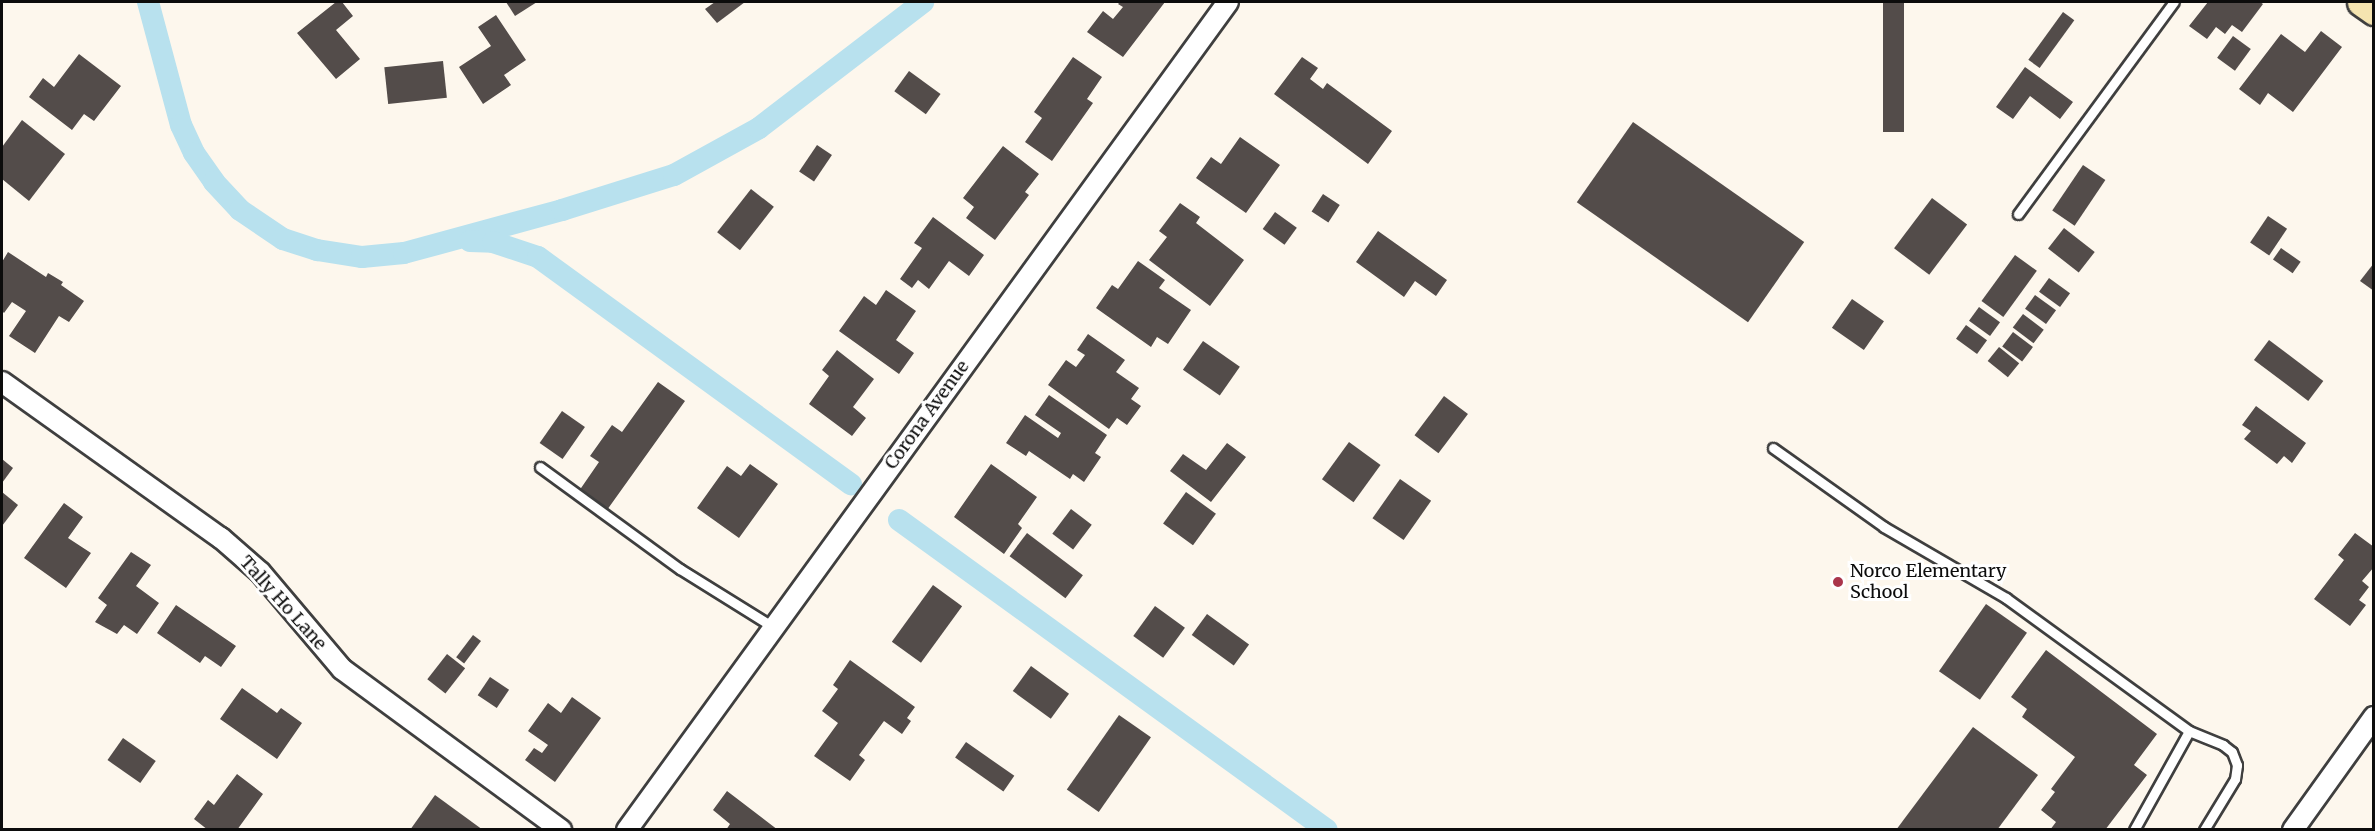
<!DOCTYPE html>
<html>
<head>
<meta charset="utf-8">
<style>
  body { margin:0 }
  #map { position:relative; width:2375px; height:831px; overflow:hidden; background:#fdf7ed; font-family:Merriweather,serif }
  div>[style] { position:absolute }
  .canal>* { height:22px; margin:-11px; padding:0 11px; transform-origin:11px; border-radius:11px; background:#b8e1ee }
  .building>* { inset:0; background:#534c4a; transform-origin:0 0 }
  .roads { filter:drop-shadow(2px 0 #3f3f3f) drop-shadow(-2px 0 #3f3f3f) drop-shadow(0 2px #3f3f3f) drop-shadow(0 -2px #3f3f3f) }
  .lane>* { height:9px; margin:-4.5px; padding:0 4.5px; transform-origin:4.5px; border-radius:4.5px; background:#fff }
  .street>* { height:20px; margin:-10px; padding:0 10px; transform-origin:10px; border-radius:10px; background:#fff }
  .secondary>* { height:27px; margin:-13.5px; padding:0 13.5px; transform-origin:13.5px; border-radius:13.5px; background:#f5e4b0 }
  .dots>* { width:16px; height:16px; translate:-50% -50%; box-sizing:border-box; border:3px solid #fff; border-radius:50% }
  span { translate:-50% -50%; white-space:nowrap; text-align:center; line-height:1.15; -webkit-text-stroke:6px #fff; paint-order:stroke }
  .street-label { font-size:18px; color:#0c0c0c }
  .poi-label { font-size:18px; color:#0c0c0c }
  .left { translate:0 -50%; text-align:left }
  .frame { position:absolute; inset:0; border:3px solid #0c0c0c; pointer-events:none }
</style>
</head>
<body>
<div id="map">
  <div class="canal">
    <i style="left:148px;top:2px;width:127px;rotate:75deg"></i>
    <i style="left:181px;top:125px;width:31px;rotate:65deg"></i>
    <i style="left:194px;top:153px;width:35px;rotate:55deg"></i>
    <i style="left:214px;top:182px;width:38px;rotate:47deg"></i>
    <i style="left:240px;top:210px;width:52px;rotate:34deg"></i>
    <i style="left:283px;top:239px;width:36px;rotate:18deg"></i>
    <i style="left:317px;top:250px;width:46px;rotate:8.8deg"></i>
    <i style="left:362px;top:257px;width:42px;rotate:-5.4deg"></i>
    <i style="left:404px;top:253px;width:164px;rotate:-15.2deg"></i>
    <i style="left:562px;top:210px;width:117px;rotate:-17.4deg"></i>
    <i style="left:674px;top:175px;width:97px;rotate:-28.9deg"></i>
    <i style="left:759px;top:128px;width:207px;rotate:-37.5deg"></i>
    <i style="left:470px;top:241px;width:23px;rotate:2deg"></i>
    <i style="left:493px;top:242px;width:47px;rotate:18.4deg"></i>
    <i style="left:538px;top:257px;width:387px;rotate:36deg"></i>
    <i style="left:899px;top:520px;width:528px;rotate:35.92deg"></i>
  </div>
  <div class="building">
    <i style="clip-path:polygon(336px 2px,342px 2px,353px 16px,336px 30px,360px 59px,336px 79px,297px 33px)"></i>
    <i style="clip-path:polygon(506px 2px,537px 2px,515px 16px)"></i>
    <i style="clip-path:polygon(715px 2px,745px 2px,717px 23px,705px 9px)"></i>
    <i style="clip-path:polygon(1120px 2px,1165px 2px,1123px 57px,1087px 32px,1103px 11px,1113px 19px,1123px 7px,1118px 4px)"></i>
    <i style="left:1883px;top:2px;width:21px;height:130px"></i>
    <i style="clip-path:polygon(2208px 2px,2260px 2px,2263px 4px,2242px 32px,2232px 25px,2225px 34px,2216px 27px,2207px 39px,2189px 26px)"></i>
    <i style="left:2063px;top:12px;width:14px;height:59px;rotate:36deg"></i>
    <i style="clip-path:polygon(496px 15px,526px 60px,504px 75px,511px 85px,483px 104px,459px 67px,491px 46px,478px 27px)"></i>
    <i style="clip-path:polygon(2321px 31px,2342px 47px,2293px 112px,2268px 93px,2260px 105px,2239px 89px,2281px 34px,2305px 52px)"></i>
    <i style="left:2233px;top:36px;width:22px;height:27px;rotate:36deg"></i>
    <i style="clip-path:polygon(79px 54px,121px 86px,94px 121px,84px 114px,72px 130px,29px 97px,43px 78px,54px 87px)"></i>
    <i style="clip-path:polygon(1073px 57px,1102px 77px,1087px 99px,1093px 103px,1052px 161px,1025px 142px,1042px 118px,1034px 112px)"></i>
    <i style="clip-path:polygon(1302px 57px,1318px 68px,1310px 79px,1323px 89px,1327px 83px,1392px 131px,1368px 164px,1274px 94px)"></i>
    <i style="left:443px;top:61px;width:37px;height:59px;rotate:84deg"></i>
    <i style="clip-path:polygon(2025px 67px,2073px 102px,2060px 119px,2030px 96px,2013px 119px,1996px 107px)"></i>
    <i style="left:909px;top:71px;width:39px;height:25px;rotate:36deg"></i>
    <i style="clip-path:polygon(22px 120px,65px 154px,29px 201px,2px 179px,2px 147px)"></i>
    <i style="left:1633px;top:122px;width:209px;height:98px;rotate:35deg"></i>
    <i style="clip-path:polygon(1240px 137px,1280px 165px,1246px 213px,1196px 178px,1211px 157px,1221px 164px)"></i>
    <i style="left:817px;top:145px;width:18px;height:32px;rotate:34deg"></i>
    <i style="clip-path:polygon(1003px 146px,1039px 174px,1025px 192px,1029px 195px,995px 240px,966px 218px,974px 207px,963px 198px)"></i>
    <i style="left:2083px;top:165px;width:27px;height:55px;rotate:34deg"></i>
    <i style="left:751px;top:189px;width:29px;height:55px;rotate:38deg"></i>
    <i style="left:1323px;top:194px;width:20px;height:21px;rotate:33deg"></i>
    <i style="left:1932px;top:198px;width:44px;height:63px;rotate:37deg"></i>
    <i style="clip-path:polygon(1180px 203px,1200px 217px,1196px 223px,1244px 260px,1210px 306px,1149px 260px,1167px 237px,1159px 231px)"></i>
    <i style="left:1275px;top:212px;width:27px;height:21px;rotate:36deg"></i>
    <i style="left:2268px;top:216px;width:23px;height:32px;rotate:34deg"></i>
    <i style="clip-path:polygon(933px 217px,984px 255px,969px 276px,949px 261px,929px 289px,918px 280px,912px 288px,900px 279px,922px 248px,914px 243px)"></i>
    <i style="left:2064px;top:228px;width:39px;height:26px;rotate:38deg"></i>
    <i style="clip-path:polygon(1378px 231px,1447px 280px,1436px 296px,1415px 281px,1404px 297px,1356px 262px)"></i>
    <i style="left:2281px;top:248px;width:24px;height:14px;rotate:35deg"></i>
    <i style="clip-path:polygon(8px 252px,46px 277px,48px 273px,63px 282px,61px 285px,84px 301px,69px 322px,59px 316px,35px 353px,9px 336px,26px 311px,12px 302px,4px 313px,2px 311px,2px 262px)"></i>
    <i style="left:2015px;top:255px;width:27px;height:57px;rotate:36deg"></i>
    <i style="clip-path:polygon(1138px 261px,1165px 280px,1159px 288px,1191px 310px,1168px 344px,1157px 337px,1151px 347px,1096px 308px,1112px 285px,1118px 289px)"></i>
    <i style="clip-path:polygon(2374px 263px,2374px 291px,2360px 281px)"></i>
    <i style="left:2049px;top:278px;width:26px;height:17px;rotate:36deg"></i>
    <i style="clip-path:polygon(886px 290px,916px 311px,896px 340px,914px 353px,899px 374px,839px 331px,864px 296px,876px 305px)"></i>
    <i style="left:2035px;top:295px;width:26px;height:17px;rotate:36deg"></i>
    <i style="left:1852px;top:299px;width:39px;height:35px;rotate:35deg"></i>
    <i style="left:1979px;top:307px;width:26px;height:17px;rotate:36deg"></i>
    <i style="left:2023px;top:314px;width:26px;height:17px;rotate:37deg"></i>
    <i style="left:1966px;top:325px;width:26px;height:17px;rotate:36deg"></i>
    <i style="left:2013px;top:332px;width:25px;height:18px;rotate:37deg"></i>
    <i style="clip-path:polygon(1088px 334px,1125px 360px,1116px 372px,1139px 388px,1131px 399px,1141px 406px,1127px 425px,1117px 418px,1109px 429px,1048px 385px,1066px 360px,1076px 367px,1085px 355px,1077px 350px)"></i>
    <i style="left:2269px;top:340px;width:68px;height:25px;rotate:37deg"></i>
    <i style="left:1203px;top:341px;width:45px;height:35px;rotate:35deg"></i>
    <i style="left:1999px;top:347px;width:26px;height:18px;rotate:39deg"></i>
    <i style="clip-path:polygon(837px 350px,874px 379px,853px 407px,866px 418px,852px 436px,809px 404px,829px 376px,822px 370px)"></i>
    <i style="clip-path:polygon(658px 382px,685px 401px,607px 510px,579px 491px,599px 462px,590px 456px,612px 425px,622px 432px)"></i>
    <i style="clip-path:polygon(1049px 395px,1107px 435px,1095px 453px,1101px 457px,1084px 482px,1073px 474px,1070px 479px,1029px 451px,1026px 456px,1006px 443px,1025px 415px,1058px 438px,1061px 433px,1035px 415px)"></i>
    <i style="left:1444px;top:396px;width:30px;height:49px;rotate:37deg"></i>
    <i style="clip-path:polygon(2256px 406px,2306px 443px,2292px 463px,2284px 456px,2277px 464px,2244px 439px,2251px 431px,2242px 425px)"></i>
    <i style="left:562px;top:411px;width:28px;height:39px;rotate:35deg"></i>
    <i style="left:1349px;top:442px;width:39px;height:46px;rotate:36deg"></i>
    <i style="clip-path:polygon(1227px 443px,1246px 457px,1211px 502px,1170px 471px,1183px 454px,1206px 470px)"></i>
    <i style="clip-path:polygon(2px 459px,13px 468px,2px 483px)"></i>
    <i style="clip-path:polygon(750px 464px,778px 484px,739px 538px,697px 508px,727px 466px,741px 476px)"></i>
    <i style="clip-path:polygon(991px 464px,1037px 497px,1018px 524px,1022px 528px,1004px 554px,954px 517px)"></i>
    <i style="left:1400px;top:479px;width:38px;height:48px;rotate:35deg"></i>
    <i style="clip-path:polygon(2px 492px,18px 505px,2px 526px)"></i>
    <i style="left:1186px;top:492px;width:37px;height:39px;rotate:36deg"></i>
    <i style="clip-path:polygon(64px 503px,83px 517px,68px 538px,91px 553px,66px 588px,24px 558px)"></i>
    <i style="left:1071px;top:509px;width:26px;height:31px;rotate:37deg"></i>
    <i style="left:1027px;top:533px;width:70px;height:29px;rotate:37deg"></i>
    <i style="clip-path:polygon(2355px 533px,2374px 547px,2374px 567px,2362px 581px,2369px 587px,2359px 600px,2366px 605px,2350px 626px,2314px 599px,2344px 560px,2338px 555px)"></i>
    <i style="clip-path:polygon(131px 552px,151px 565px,136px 586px,159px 603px,137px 634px,124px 625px,117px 634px,95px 622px,107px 605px,98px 598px)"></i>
    <i style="left:933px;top:585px;width:36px;height:70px;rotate:36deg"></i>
    <i style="left:1986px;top:604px;width:50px;height:82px;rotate:35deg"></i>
    <i style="clip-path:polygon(176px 605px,236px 646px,221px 667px,205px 656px,200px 663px,157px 633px)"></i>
    <i style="left:1155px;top:606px;width:37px;height:37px;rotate:36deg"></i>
    <i style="left:1207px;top:614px;width:52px;height:26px;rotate:36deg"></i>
    <i style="left:473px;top:635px;width:10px;height:28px;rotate:37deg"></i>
    <i style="clip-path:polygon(2046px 650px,2157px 734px,2134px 765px,2147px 775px,2105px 830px,2050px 830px,2056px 822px,2041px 810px,2055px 792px,2051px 789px,2075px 757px,2022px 717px,2027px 709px,2011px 697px)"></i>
    <i style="left:447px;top:654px;width:23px;height:32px;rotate:38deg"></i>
    <i style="clip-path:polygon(850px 660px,915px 707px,907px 718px,911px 721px,902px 734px,884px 721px,859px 755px,865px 760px,850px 781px,814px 756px,838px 723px,822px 711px,838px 689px,833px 685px)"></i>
    <i style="left:1031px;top:666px;width:47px;height:31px;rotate:36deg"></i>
    <i style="left:490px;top:677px;width:23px;height:22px;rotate:34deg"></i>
    <i style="clip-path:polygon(242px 688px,277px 713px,281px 708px,302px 723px,277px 759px,220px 719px)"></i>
    <i style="clip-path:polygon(572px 697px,601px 718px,555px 782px,525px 760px,534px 748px,542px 753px,548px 745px,528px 731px,548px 703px,561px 713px)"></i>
    <i style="left:1119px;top:715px;width:39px;height:91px;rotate:35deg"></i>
    <i style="clip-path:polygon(1973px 727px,2038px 775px,1997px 830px,1896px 830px)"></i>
    <i style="left:123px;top:738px;width:40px;height:27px;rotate:35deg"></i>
    <i style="left:966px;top:742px;width:59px;height:19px;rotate:35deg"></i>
    <i style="clip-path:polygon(237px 774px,263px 794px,237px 830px,208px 830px,194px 819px,208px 800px,214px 805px)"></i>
    <i style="clip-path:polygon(727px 791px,778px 830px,726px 830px,730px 824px,713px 810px)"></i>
    <i style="clip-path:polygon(435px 795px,483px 830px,410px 830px)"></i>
  </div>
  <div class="roads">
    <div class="lane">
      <i style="left:2018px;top:214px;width:263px;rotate:-53.7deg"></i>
      <i style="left:1773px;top:448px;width:136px;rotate:35.4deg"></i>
      <i style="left:1884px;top:527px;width:141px;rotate:30.2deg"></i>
      <i style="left:2006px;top:598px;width:226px;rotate:36deg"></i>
      <i style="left:540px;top:467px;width:173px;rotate:36.1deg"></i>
      <i style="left:680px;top:569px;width:110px;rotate:31.9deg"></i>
      <i style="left:2134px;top:830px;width:113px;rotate:-60.9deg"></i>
      <i style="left:2189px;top:731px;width:37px;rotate:22deg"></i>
      <i style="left:2223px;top:745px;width:11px;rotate:38deg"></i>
      <i style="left:2232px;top:752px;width:14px;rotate:69deg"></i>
      <i style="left:2237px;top:765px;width:14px;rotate:98deg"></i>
      <i style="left:2235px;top:779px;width:60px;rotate:121.3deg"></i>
    </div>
    <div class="street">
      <i style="left:2px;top:382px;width:269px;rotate:35.5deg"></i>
      <i style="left:221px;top:538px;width:52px;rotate:41.1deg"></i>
      <i style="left:260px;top:572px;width:127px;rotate:49.8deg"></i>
      <i style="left:342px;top:669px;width:272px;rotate:36.3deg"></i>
      <i style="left:627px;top:830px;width:1023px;rotate:-54.03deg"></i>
      <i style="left:2293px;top:830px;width:139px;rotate:-54.4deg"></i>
    </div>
    <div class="secondary">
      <i style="left:2361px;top:2px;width:16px;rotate:35deg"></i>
    </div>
  </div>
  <div class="dots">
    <i style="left:1838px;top:582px;background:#aa354b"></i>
  </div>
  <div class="street-label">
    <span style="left:927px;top:415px;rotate:-54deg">Corona Avenue</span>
    <span style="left:283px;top:603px;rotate:48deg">Tally Ho Lane</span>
  </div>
  <div class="poi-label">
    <span class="left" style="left:1850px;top:582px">Norco Elementary<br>School</span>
  </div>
  <div class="frame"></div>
</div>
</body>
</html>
